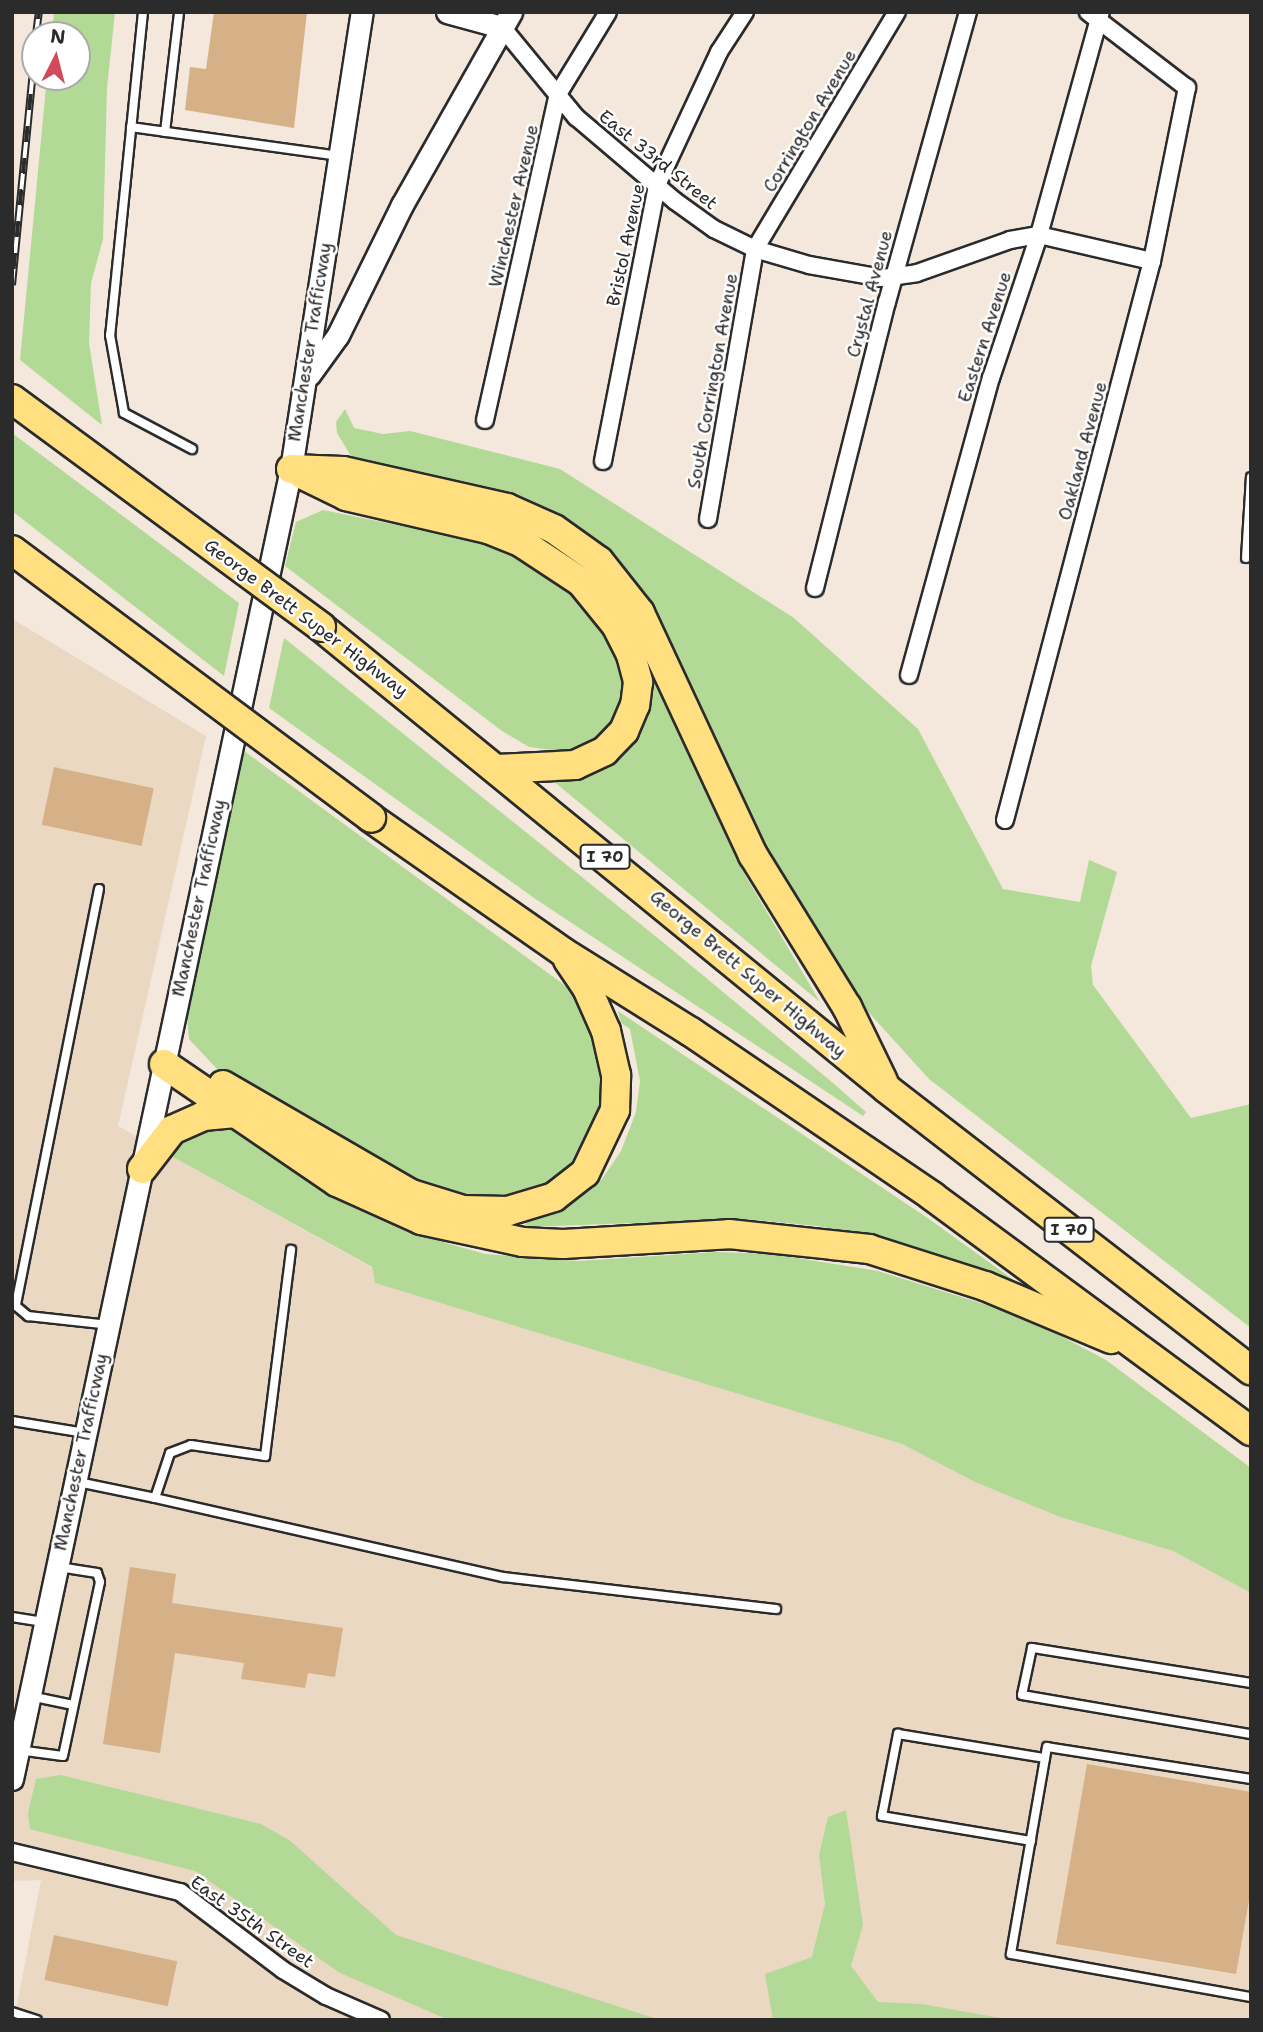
<!DOCTYPE html>
<html>
<head>
<meta charset="utf-8">
<style>
  body { margin:0 }
  #map { position:relative; width:1263px; height:2032px; overflow:hidden; background:#f3e8db; font-family:"Shantell Sans",sans-serif }
  div>[style] { position:absolute }
  .built>* { inset:0; background:#ead8c2 }
  .green>* { inset:0; background:#b2d995 }
  .building>* { inset:0; background:#d6b187; transform-origin:0 0 }
  .roads { filter:drop-shadow(2px 0 #2b2b2b) drop-shadow(-2px 0 #2b2b2b) drop-shadow(0 2px #2b2b2b) drop-shadow(0 -2px #2b2b2b) }
  .lane>* { height:8px; margin:-4px; padding:0 4px; transform-origin:4px; border-radius:4px; background:#fff }
  .street>* { height:16px; margin:-8px; padding:0 8px; transform-origin:8px; border-radius:8px; background:#fff }
  .secondary>* { height:21px; margin:-10.5px; padding:0 10.5px; transform-origin:10.5px; border-radius:10.5px; background:#fff }
  .highway>* { height:28px; margin:-14px; padding:0 14px; transform-origin:14px; border-radius:14px; background:#ffdf80 }
  .rail>* { height:8px; margin-top:-4px; transform-origin:0; background:repeating-linear-gradient(90deg,#fff 0 16px,#2b2b2b 0 32px); box-sizing:border-box; border-block:2px solid #2b2b2b }
  .bridges { filter:drop-shadow(2px 0 #2b2b2b) drop-shadow(-2px 0 #2b2b2b) drop-shadow(0 2px #2b2b2b) drop-shadow(0 -2px #2b2b2b) }
  .highway-bridge>* { height:28px; margin:-14px; padding:0 14px; transform-origin:14px; border-radius:14px; background:#ffdf80 }
  span { translate:-50% -50%; white-space:nowrap; text-align:center; line-height:1.15; -webkit-text-stroke:5px #fff; paint-order:stroke }
  .shield-label span { padding:2px 5px; background:#fff; border:2px solid; border-radius:5px; -webkit-text-stroke-width:0 }
  .shield-label { font-size:16px; color:#2b2b2b; font-weight:700 }
  .street-label { font-size:18px; color:#2b2b2b }
  .frame { position:absolute; inset:0; border:14px solid #2b2b2b; pointer-events:none }
  .north { position:absolute; left:21px; top:21px; width:70px; height:70px; box-sizing:border-box; background:#fff; border:2px solid #aaa; border-radius:50%; rotate:6deg; font-size:19px; font-weight:700; line-height:28px; text-align:center; color:#2b2b2b }
  .north::after { content:''; display:block; margin:auto; width:24px; height:32px; background:#d1495b; clip-path:polygon(50% 0,100% 100%,50% 72%,0 100%) }
</style>
</head>
<body>
<div id="map">
  <div class="built">
    <i style="clip-path:polygon(14px 620px,206px 736px,118px 1126px,372px 1268px,375px 1283px,902px 1444px,975px 1482px,1060px 1517px,1173px 1551px,1251px 1593px,1251px 2020px,14px 2020px,41px 1880px,12px 1881px)"></i>
  </div>
  <div class="green">
    <i style="clip-path:polygon(54px 12px,115px 12px,107px 88px,103px 239px,91px 283px,89px 343px,102px 425px,20px 360px,47px 77px,77px 77px,77px 35px,52px 35px)"></i>
    <i style="clip-path:polygon(345px 409px,354px 428px,383px 434px,410px 431px,560px 469px,794px 618px,918px 729px,1003px 889px,1080px 902px,1089px 860px,1117px 872px,1091px 966px,1093px 985px,1191px 1118px,1251px 1104px,1251px 1328px,929px 1079px,853px 995px,762px 845px,659px 619px,617px 561px,584px 534px,524px 499px,351px 456px,337px 433px,336px 422px)"></i>
    <i style="clip-path:polygon(12px 433px,239px 603px,224px 676px,12px 511px)"></i>
    <i style="clip-path:polygon(323px 510px,476px 541px,511px 553px,562px 584px,604px 631px,619px 660px,623px 694px,610px 727px,597px 741px,568px 752px,529px 747px,502px 731px,285px 566px,296px 522px)"></i>
    <i style="clip-path:polygon(284px 638px,659px 939px,833px 1083px,866px 1112px,863px 1116px,537px 900px,269px 708px)"></i>
    <i style="clip-path:polygon(647px 660px,745px 875px,820px 1002px,552px 780px,596px 772px,633px 740px,648px 705px,651px 677px)"></i>
    <i style="clip-path:polygon(244px 751px,563px 984px,586px 1009px,609px 1090px,579px 1163px,552px 1185px,525px 1197px,462px 1202px,401px 1177px,217px 1069px,189px 1039px,187px 1017px)"></i>
    <i style="clip-path:polygon(618px 1011px,929px 1219px,1022px 1286px,865px 1235px,818px 1226px,742px 1219px,525px 1227px,526px 1222px,573px 1201px,602px 1179px,621px 1151px,636px 1112px,640px 1081px,630px 1029px,621px 1023px)"></i>
    <i style="clip-path:polygon(228px 1123px,259px 1141px,298px 1175px,345px 1200px,446px 1243px,485px 1254px,578px 1261px,717px 1252px,772px 1254px,878px 1271px,1025px 1317px,1106px 1360px,1251px 1468px,1251px 1593px,1173px 1551px,1060px 1517px,975px 1482px,902px 1444px,375px 1283px,372px 1267px,164px 1152px,176px 1137px)"></i>
    <i style="clip-path:polygon(61px 1775px,261px 1824px,289px 1840px,396px 1935px,660px 2020px,449px 2020px,340px 1973px,195px 1871px,30px 1829px,28px 1813px,36px 1779px)"></i>
    <i style="clip-path:polygon(846px 1810px,863px 1925px,851px 1966px,878px 2002px,922px 2004px,1011px 2020px,773px 2020px,765px 1974px,812px 1957px,825px 1904px,819px 1855px,828px 1817px)"></i>
  </div>
  <div class="building">
    <i style="clip-path:polygon(214px 12px,307px 12px,294px 128px,185px 110px,190px 67px,206px 69px)"></i>
    <i style="left:54px;top:767px;width:102px;height:59px;rotate:12deg"></i>
    <i style="clip-path:polygon(130px 1567px,176px 1574px,172px 1603px,343px 1628px,335px 1677px,308px 1673px,305px 1688px,241px 1679px,244px 1663px,175px 1653px,160px 1753px,103px 1744px)"></i>
    <i style="clip-path:polygon(1087px 1764px,1251px 1792px,1251px 1889px,1236px 1974px,1056px 1944px)"></i>
    <i style="left:54px;top:1935px;width:126px;height:46px;rotate:12deg"></i>
  </div>
  <div class="roads">
    <div class="lane">
      <i style="left:143px;top:12px;width:325px;rotate:95.8deg"></i>
      <i style="left:110px;top:335px;width:79px;rotate:79.8deg"></i>
      <i style="left:124px;top:413px;width:77px;rotate:27.9deg"></i>
      <i style="left:131px;top:127px;width:210px;rotate:7.9deg"></i>
      <i style="left:165px;top:132px;width:121px;rotate:-83.3deg"></i>
      <i style="left:1246px;top:558px;width:81px;rotate:-86.5deg"></i>
      <i style="left:99px;top:889px;width:425px;rotate:101.3deg"></i>
      <i style="left:16px;top:1306px;width:16px;rotate:40deg"></i>
      <i style="left:28px;top:1316px;width:81px;rotate:6.3deg"></i>
      <i style="left:12px;top:1421px;width:74px;rotate:9.3deg"></i>
      <i style="left:78px;top:1482px;width:79px;rotate:11.7deg"></i>
      <i style="left:155px;top:1498px;width:47px;rotate:-71.6deg"></i>
      <i style="left:170px;top:1453px;width:22px;rotate:-21deg"></i>
      <i style="left:191px;top:1445px;width:75px;rotate:8.5deg"></i>
      <i style="left:265px;top:1456px;width:208px;rotate:-82.8deg"></i>
      <i style="left:155px;top:1498px;width:357px;rotate:12.8deg"></i>
      <i style="left:503px;top:1577px;width:275px;rotate:6.7deg"></i>
      <i style="left:12px;top:1617px;width:32px;rotate:9deg"></i>
      <i style="left:1251px;top:1683px;width:222px;rotate:-170.9deg"></i>
      <i style="left:1032px;top:1648px;width:48px;rotate:102deg"></i>
      <i style="left:1022px;top:1695px;width:232px;rotate:9.7deg"></i>
      <i style="left:30px;top:1696px;width:44px;rotate:11.8deg"></i>
      <i style="left:18px;top:1750px;width:45px;rotate:7.6deg"></i>
      <i style="left:63px;top:1756px;width:178px;rotate:-78deg"></i>
      <i style="left:100px;top:1582px;width:9px;rotate:-108deg"></i>
      <i style="left:97px;top:1573px;width:37px;rotate:-171deg"></i>
      <i style="left:1251px;top:1779px;width:206px;rotate:-171.1deg"></i>
      <i style="left:1047px;top:1747px;width:210px;rotate:99.9deg"></i>
      <i style="left:1011px;top:1954px;width:244px;rotate:10.2deg"></i>
      <i style="left:1031px;top:1841px;width:151px;rotate:-170.5deg"></i>
      <i style="left:882px;top:1816px;width:84px;rotate:-79deg"></i>
      <i style="left:898px;top:1734px;width:149px;rotate:9.3deg"></i>
      <i style="left:12px;top:2012px;width:26px;rotate:18deg"></i>
    </div>
    <div class="street">
      <i style="left:502px;top:27px;width:117px;rotate:50.6deg"></i>
      <i style="left:576px;top:117px;width:130px;rotate:40.3deg"></i>
      <i style="left:675px;top:201px;width:48px;rotate:35.7deg"></i>
      <i style="left:714px;top:229px;width:46px;rotate:26deg"></i>
      <i style="left:755px;top:249px;width:56px;rotate:16.5deg"></i>
      <i style="left:809px;top:265px;width:75px;rotate:10deg"></i>
      <i style="left:883px;top:278px;width:34px;rotate:-8deg"></i>
      <i style="left:917px;top:273px;width:99px;rotate:-19.5deg"></i>
      <i style="left:1010px;top:240px;width:29px;rotate:-10deg"></i>
      <i style="left:1039px;top:235px;width:116px;rotate:13deg"></i>
      <i style="left:485px;top:420px;width:334px;rotate:-77.4deg"></i>
      <i style="left:558px;top:94px;width:96px;rotate:-58.6deg"></i>
      <i style="left:603px;top:461px;width:281px;rotate:-78.9deg"></i>
      <i style="left:657px;top:185px;width:147px;rotate:-65deg"></i>
      <i style="left:719px;top:52px;width:48px;rotate:-57deg"></i>
      <i style="left:708px;top:519px;width:274px;rotate:-80.1deg"></i>
      <i style="left:755px;top:249px;width:276px;rotate:-59.1deg"></i>
      <i style="left:815px;top:588px;width:295px;rotate:-75.9deg"></i>
      <i style="left:887px;top:302px;width:301px;rotate:-74.4deg"></i>
      <i style="left:909px;top:675px;width:308px;rotate:-74.6deg"></i>
      <i style="left:991px;top:378px;width:151px;rotate:-71.4deg"></i>
      <i style="left:1039px;top:235px;width:231px;rotate:-74.5deg"></i>
      <i style="left:1005px;top:820px;width:578px;rotate:-75.27deg"></i>
      <i style="left:1152px;top:261px;width:177px;rotate:-78.6deg"></i>
      <i style="left:1187px;top:88px;width:125px;rotate:-142.5deg"></i>
      <i style="left:12px;top:1852px;width:173px;rotate:13.4deg"></i>
      <i style="left:180px;top:1892px;width:129px;rotate:37.1deg"></i>
      <i style="left:283px;top:1970px;width:50px;rotate:31.2deg"></i>
      <i style="left:326px;top:1996px;width:60px;rotate:23.6deg"></i>
    </div>
    <div class="secondary">
      <i style="left:447px;top:12px;width:57px;rotate:15.3deg"></i>
      <i style="left:309px;top:375px;width:49px;rotate:-54.1deg"></i>
      <i style="left:338px;top:335px;width:145px;rotate:-63.8deg"></i>
      <i style="left:402px;top:205px;width:222px;rotate:-60.5deg"></i>
      <i style="left:12px;top:1779px;width:1339px;rotate:-77.98deg"></i>
      <i style="left:291px;top:469px;width:462px;rotate:-81.2deg"></i>
    </div>
    <div class="highway">
      <i style="left:291px;top:469px;width:52px;rotate:2.2deg"></i>
      <i style="left:343px;top:471px;width:168px;rotate:12.7deg"></i>
      <i style="left:507px;top:508px;width:51px;rotate:24.1deg"></i>
      <i style="left:554px;top:529px;width:55px;rotate:35.4deg"></i>
      <i style="left:599px;top:561px;width:66px;rotate:51.7deg"></i>
      <i style="left:640px;top:613px;width:267px;rotate:65deg"></i>
      <i style="left:753px;top:855px;width:179px;rotate:58.3deg"></i>
      <i style="left:847px;top:1007px;width:82px;rotate:64.1deg"></i>
      <i style="left:303px;top:475px;width:48px;rotate:26deg"></i>
      <i style="left:346px;top:496px;width:146px;rotate:13.1deg"></i>
      <i style="left:488px;top:529px;width:37px;rotate:22deg"></i>
      <i style="left:522px;top:543px;width:71px;rotate:33.5deg"></i>
      <i style="left:581px;top:582px;width:55px;rotate:50.9deg"></i>
      <i style="left:616px;top:625px;width:34px;rotate:63deg"></i>
      <i style="left:631px;top:655px;width:28px;rotate:75deg"></i>
      <i style="left:638px;top:682px;width:23px;rotate:97deg"></i>
      <i style="left:635px;top:705px;width:28px;rotate:113deg"></i>
      <i style="left:624px;top:731px;width:28px;rotate:134deg"></i>
      <i style="left:605px;top:751px;width:33px;rotate:155deg"></i>
      <i style="left:575px;top:765px;width:78px;rotate:177.1deg"></i>
      <i style="left:321px;top:627px;width:731px;rotate:39.22deg"></i>
      <i style="left:887px;top:1089px;width:460px;rotate:37.7deg"></i>
      <i style="left:371px;top:818px;width:234px;rotate:34.9deg"></i>
      <i style="left:563px;top:952px;width:151px;rotate:32deg"></i>
      <i style="left:691px;top:1032px;width:292px;rotate:34.2deg"></i>
      <i style="left:932px;top:1196px;width:396px;rotate:36.4deg"></i>
      <i style="left:164px;top:1064px;width:209px;rotate:34.3deg"></i>
      <i style="left:337px;top:1182px;width:92px;rotate:24.3deg"></i>
      <i style="left:421px;top:1220px;width:104px;rotate:12.2deg"></i>
      <i style="left:523px;top:1242px;width:40px;rotate:2.9deg"></i>
      <i style="left:563px;top:1244px;width:166px;rotate:-3.4deg"></i>
      <i style="left:729px;top:1234px;width:141px;rotate:6.1deg"></i>
      <i style="left:869px;top:1249px;width:122px;rotate:17.7deg"></i>
      <i style="left:985px;top:1286px;width:137px;rotate:22.8deg"></i>
      <i style="left:223px;top:1085px;width:217px;rotate:30.1deg"></i>
      <i style="left:411px;top:1194px;width:54px;rotate:17.1deg"></i>
      <i style="left:463px;top:1210px;width:45px;rotate:1.3deg"></i>
      <i style="left:508px;top:1211px;width:48px;rotate:-16.9deg"></i>
      <i style="left:554px;top:1197px;width:39px;rotate:-38deg"></i>
      <i style="left:585px;top:1173px;width:70px;rotate:-64.5deg"></i>
      <i style="left:615px;top:1110px;width:35px;rotate:-88deg"></i>
      <i style="left:616px;top:1075px;width:45px;rotate:-102.8deg"></i>
      <i style="left:606px;top:1031px;width:47px;rotate:-113.8deg"></i>
      <i style="left:587px;top:988px;width:34px;rotate:-124deg"></i>
      <i style="left:142px;top:1169px;width:49px;rotate:-52.4deg"></i>
      <i style="left:172px;top:1130px;width:34px;rotate:-24deg"></i>
      <i style="left:203px;top:1116px;width:33px;rotate:-5deg"></i>
    </div>
  </div>
  <div class="rail">
    <i style="left:36px;top:35px;width:23px;rotate:-83deg"></i>
    <i style="left:12px;top:285px;width:237px;rotate:-84.4deg"></i>
  </div>
  <div class="bridges">
    <div class="highway-bridge">
      <i style="left:12px;top:399px;width:384px;rotate:36.4deg"></i>
      <i style="left:12px;top:550px;width:448px;rotate:36.7deg"></i>
    </div>
  </div>
  <div class="shield-label">
    <span style="left:605px;top:857px">I 70</span>
    <span style="left:1069px;top:1230px">I 70</span>
  </div>
  <div class="street-label">
    <span style="left:810px;top:121px;rotate:-59deg">Corrington Avenue</span>
    <span style="left:658px;top:160px;rotate:39deg">East 33rd Street</span>
    <span style="left:514px;top:206px;rotate:-77deg">Winchester Avenue</span>
    <span style="left:626px;top:245px;rotate:-78deg">Bristol Avenue</span>
    <span style="left:870px;top:294px;rotate:-75deg">Crystal Avenue</span>
    <span style="left:985px;top:337px;rotate:-72deg">Eastern Avenue</span>
    <span style="left:310px;top:342px;rotate:-81deg">Manchester Trafficway</span>
    <span style="left:713px;top:381px;rotate:-80deg">South Corrington Avenue</span>
    <span style="left:1083px;top:451px;rotate:-75deg">Oakland Avenue</span>
    <span style="left:306px;top:618px;rotate:37deg">George Brett Super Highway</span>
    <span style="left:199px;top:898px;rotate:-78deg">Manchester Trafficway</span>
    <span style="left:748px;top:974px;rotate:40deg">George Brett Super Highway</span>
    <span style="left:81px;top:1452px;rotate:-78deg">Manchester Trafficway</span>
    <span style="left:252px;top:1922px;rotate:35deg">East 35th Street</span>
  </div>
  <div class="frame"></div>
  <div class="north">N</div>
</div>
</body>
</html>
